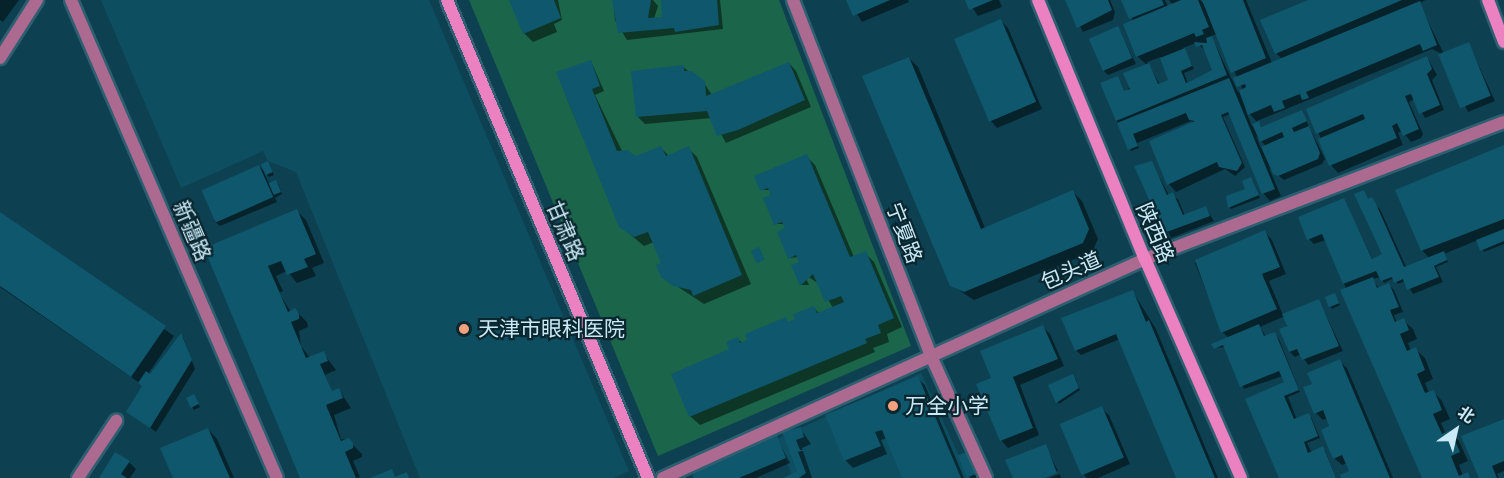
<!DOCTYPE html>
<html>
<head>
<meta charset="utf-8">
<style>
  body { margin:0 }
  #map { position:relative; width:1504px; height:478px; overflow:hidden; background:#0d4152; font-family:Raleway,"Noto Sans SC",sans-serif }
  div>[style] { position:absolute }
  .built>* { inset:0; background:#0d4e61 }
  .green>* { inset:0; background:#1b654a }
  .shadow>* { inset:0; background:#0007 }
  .building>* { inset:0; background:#0f576c; transform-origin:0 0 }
  .roads { filter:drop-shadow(2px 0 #2f5f70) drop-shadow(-2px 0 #2f5f70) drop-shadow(0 2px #2f5f70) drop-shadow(0 -2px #2f5f70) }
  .street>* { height:12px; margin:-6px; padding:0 6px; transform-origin:6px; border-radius:6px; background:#ad6a91 }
  .secondary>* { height:12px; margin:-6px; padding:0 6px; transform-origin:6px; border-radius:6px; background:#ec81c2 }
  .dots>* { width:16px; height:16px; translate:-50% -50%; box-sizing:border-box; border:3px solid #0a262f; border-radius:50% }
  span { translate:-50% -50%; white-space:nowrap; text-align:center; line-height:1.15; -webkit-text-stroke:4.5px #0a262f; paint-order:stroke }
  .street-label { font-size:21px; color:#cae9f6 }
  .poi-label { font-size:21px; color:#cae9f6 }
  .left { translate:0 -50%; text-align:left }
  .north { position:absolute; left:1426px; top:400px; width:60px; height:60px; -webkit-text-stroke:4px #0a262f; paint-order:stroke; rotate:34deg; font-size:16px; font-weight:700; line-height:24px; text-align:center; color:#cae9f6 }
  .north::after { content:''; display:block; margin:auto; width:21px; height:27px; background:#cae9f6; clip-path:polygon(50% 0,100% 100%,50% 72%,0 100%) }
</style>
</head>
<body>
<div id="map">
  <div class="built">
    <i style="clip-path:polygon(101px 0,429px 0,629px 471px,613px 478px,420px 478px,296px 172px,268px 161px,263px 151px,181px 188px)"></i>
    <i style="clip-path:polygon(921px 373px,969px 478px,793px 478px,777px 439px)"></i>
  </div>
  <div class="green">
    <i style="clip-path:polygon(469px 0,779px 0,911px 346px,658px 456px)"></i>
  </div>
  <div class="shadow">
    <i style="clip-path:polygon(0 0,19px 0,3px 22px,0 20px)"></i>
    <i style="clip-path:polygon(510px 0,558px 0,562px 20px,554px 24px,557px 32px,533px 42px,524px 33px)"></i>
    <i style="clip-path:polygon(613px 0,653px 0,658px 6px,654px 19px,663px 18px,667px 0,720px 0,723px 29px,627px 40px,615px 20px)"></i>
    <i style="clip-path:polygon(848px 0,908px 0,909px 2px,862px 22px)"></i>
    <i style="clip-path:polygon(967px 0,999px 0,1002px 7px,978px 16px)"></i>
    <i style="clip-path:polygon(1066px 0,1110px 0,1115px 12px,1113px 20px,1083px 32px)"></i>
    <i style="clip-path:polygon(evenodd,1123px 0,1165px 0,1168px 7px,1173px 5px,1169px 0,1200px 0,1205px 5px,1203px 0,1246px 0,1272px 63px,1282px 59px,1276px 53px,1312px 0,1426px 0,1419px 3px,1444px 54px,1469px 44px,1495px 101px,1468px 112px,1440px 53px,1432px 49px,1257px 121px,1263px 128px,1302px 112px,1325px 159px,1322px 164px,1284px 180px,1269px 168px,1281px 196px,1270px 201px,1263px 193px,1230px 114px,1223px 117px,1245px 167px,1235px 176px,1225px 169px,1176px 192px,1169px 184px,1151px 141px,1194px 123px,1191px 121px,1137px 143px,1139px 148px,1131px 151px,1117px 121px,1117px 77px,1125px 93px,1147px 65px,1137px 56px,1133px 21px,1123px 0,1217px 34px,1243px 90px,1238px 92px,1211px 36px,1217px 34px,1123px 0,1196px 43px,1205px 50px,1214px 70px,1188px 84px,1184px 73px,1194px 69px,1183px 48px,1196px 43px,1123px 0,1161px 57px,1170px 80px,1160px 85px,1147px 62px,1161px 57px,1123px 0,1245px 109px,1258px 123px,1252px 126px,1245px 109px,1123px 0,1256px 136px,1266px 146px,1261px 148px,1256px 136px)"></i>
    <i style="clip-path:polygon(1000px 20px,1008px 28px,1042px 109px,997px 128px,990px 120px)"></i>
    <i style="clip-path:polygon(1118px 28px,1136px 64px,1108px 75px,1103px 70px)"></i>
    <i style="clip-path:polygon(1427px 57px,1437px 75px,1432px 80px,1444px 110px,1425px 118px,1415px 99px,1409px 102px,1423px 134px,1421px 138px,1411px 142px,1402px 131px,1398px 133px,1403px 145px,1338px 173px,1331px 165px,1319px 134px,1370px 110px,1319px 134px,1308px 110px)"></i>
    <i style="clip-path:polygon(909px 58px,918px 67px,985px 228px,1073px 192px,1082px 201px,1098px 239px,1092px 252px,974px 300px,951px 285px)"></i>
    <i style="clip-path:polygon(591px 61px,604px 91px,595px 95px,622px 151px,636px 158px,661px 148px,669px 156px,688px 148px,697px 157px,751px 284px,704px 304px,663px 277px,663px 264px,654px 242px,644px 246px,620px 226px,567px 99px)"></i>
    <i style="clip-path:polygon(789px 63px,796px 71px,811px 107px,726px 143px,712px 118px,645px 124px,638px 117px,683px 67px,704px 83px,712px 95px)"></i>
    <i style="clip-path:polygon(1504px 147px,1504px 244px,1484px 252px,1478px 240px,1444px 254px,1448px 262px,1436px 267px,1443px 282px,1413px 294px,1405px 281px,1398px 284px,1394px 278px,1384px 283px,1380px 277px,1373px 279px,1379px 289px,1389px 285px,1394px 290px,1403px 312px,1394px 315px,1397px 323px,1403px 320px,1413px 329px,1417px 339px,1408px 343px,1411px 351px,1415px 349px,1425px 358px,1433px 379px,1425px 383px,1429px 393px,1433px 391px,1442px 401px,1450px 419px,1441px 423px,1446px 434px,1450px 432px,1459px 441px,1468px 461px,1459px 465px,1463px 476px,1471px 478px,1424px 478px,1326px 240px,1314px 244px,1309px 239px,1344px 200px,1373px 260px,1386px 261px,1368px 200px,1380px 209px,1406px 267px,1429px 258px,1422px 250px)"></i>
    <i style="clip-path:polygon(806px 156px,815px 165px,854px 257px,865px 253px,874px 262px,902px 327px,887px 334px,889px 342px,873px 348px,875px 352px,700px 425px,690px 416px,738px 339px,743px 344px,785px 319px,790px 324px,814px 308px,819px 313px,833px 308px,819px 284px,804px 274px,809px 285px,801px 285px,793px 266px,801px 263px,799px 257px,789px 258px,789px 235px,785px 224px,775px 224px,770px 190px,761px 190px)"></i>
    <i style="clip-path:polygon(1151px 162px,1169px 195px,1178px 199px,1185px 216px,1205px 207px,1214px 221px,1171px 238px,1136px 167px)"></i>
    <i style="clip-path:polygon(270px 165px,274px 175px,269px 177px,264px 172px,269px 184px,278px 184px,282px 194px,275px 198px,277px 202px,220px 226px,214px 221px,259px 166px,267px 174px)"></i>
    <i style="clip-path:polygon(1253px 181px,1260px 198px,1231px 209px,1229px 207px)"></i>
    <i style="clip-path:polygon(297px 211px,306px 220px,324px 263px,312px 268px,316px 276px,297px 283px,287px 271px,276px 276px,283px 291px,279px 293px,291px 312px,295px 310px,307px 322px,308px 327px,299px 331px,301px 346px,310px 358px,323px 353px,336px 370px,325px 375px,332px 393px,339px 390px,351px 408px,334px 415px,341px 439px,348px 440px,362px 454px,362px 457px,353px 461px,360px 477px,357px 478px,302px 478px,206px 249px)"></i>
    <i style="clip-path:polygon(0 214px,174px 336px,148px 374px,151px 376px,168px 350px,183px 337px,195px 369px,156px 432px,128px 412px,144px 386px,0 287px)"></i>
    <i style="clip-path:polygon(1265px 232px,1272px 240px,1286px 274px,1269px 281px,1283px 315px,1319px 301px,1343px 351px,1308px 365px,1301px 354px,1295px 357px,1290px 352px,1285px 316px,1260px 327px,1266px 337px,1274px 334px,1279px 339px,1300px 392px,1288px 397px,1297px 420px,1311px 417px,1320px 438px,1307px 443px,1312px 453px,1325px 450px,1336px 478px,1280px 478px,1247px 400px,1286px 382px,1283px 376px,1244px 389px,1225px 347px,1215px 348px,1229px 338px,1222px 332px,1195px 263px)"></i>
    <i style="clip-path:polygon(1133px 292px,1156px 329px,1218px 478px,1178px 478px,1120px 339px,1081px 355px,1076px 350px)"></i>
    <i style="clip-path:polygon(1334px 295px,1340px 305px,1332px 309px,1330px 306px)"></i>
    <i style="clip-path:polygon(1043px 327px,1050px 334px,1064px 366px,1020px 385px,1039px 435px,1008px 448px,1001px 440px,993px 379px)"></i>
    <i style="clip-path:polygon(1339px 361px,1347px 368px,1393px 478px,1343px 478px,1351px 472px,1347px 463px,1342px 465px,1334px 458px,1328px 418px,1323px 420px,1316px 413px,1314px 385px)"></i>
    <i style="clip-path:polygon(917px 378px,925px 385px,964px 478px,904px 478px,887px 438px,881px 440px,887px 454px,853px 468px,845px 460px)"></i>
    <i style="clip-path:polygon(1075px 378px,1080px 390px,1059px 404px,1057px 402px)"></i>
    <i style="clip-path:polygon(194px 396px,200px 407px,194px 410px,192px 407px)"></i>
    <i style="clip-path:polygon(1101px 408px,1109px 415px,1130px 464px,1098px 478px,1087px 478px,1083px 474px)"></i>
    <i style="clip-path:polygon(1504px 421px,1504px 471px,1497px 474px,1499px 478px,1481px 478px)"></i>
    <i style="clip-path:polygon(800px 428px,811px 444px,802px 448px,812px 478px,786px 478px,799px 472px,791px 430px)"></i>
    <i style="clip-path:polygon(208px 429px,217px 439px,234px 478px,174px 478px)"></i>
    <i style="clip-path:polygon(775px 435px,790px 463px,756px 478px,696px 478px)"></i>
    <i style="clip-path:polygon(1045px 446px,1058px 471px,1041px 478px,1014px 478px)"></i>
    <i style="clip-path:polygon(969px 453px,980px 476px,973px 478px,969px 477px)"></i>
    <i style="clip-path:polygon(129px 462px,136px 469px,130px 478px,101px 478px)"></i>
    <i style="clip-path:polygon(1060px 474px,1061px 478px,1049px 478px)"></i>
  </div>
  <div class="building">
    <i style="clip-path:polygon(509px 0,554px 0,561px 18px,523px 34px)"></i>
    <i style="clip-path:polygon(612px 0,651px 0,648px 18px,662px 17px,661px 0,717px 0,719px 25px,675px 32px,674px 28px,618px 33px)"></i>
    <i style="clip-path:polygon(846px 0,890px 0,853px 16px)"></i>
    <i style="clip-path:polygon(965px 0,993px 0,969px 10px)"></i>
    <i style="clip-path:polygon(1065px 0,1108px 0,1112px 10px,1077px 28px)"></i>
    <i style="clip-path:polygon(1121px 0,1162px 0,1164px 5px,1129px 19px)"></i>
    <i style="clip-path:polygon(1181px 0,1198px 0,1209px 27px,1202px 30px,1204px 34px,1196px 37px,1194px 33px,1136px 57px,1123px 24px)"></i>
    <i style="clip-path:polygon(1202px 0,1243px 0,1266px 58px,1231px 73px)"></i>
    <i style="clip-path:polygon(1308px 0,1402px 0,1275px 54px,1260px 20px)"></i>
    <i style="clip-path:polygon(1420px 1px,1437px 45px,1423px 51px,1420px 44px,1408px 49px,1306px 92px,1309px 98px,1302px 100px,1300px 94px,1282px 101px,1285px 108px,1274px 112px,1271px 105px,1248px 115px,1239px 91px,1246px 87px,1245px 84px,1237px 87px,1233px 78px)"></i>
    <i style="left:1001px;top:19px;width:90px;height:51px;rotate:67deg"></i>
    <i style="left:1118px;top:26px;width:35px;height:32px;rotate:66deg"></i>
    <i style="clip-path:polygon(1212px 36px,1227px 75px,1116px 121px,1100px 83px,1118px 76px,1124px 91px,1130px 89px,1123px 73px,1149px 63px,1158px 84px,1168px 80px,1160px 58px,1185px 48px,1192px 66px,1181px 71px,1186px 83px,1191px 81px,1212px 70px,1202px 45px,1196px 47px,1194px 42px,1207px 43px,1206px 38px)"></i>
    <i style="left:1469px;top:42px;width:58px;height:33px;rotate:68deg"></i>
    <i style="clip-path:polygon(1427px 56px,1432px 69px,1427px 74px,1440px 105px,1419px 114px,1411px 94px,1405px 96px,1419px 129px,1403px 136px,1397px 123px,1392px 126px,1397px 138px,1329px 166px,1318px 139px,1365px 119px,1363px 114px,1316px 134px,1306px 109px)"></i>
    <i style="clip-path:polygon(909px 57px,981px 229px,1073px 190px,1089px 229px,1083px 243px,964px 292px,950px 286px,862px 76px)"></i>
    <i style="clip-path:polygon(591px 60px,600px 86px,592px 89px,617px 151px,627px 150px,636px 156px,661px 146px,666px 156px,689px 146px,742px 275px,693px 296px,691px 290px,673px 286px,661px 277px,656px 265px,661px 263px,648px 232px,634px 237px,619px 227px,556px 72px)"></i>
    <i style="clip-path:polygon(789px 62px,805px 100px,738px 130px,717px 136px,707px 111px,636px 117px,631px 71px,684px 65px,684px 71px,692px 71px,705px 81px,706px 96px)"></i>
    <i style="clip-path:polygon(1229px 78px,1275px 189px,1262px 194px,1228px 112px,1221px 115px,1242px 163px,1237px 171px,1219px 167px,1217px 162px,1167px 185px,1149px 141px,1195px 121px,1189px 120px,1186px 113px,1133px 134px,1138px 146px,1128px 150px,1117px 123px)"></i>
    <i style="clip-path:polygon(1302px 110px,1307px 121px,1292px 128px,1294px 132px,1309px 126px,1320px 153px,1318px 159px,1278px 176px,1273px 174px,1261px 147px,1284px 137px,1282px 132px,1260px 142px,1252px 124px,1259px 121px,1261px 127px)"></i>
    <i style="clip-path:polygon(1504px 145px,1504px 219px,1421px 251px,1395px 190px)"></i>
    <i style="clip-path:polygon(807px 154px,850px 257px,866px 251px,894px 318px,878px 325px,881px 333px,865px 339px,867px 343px,689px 417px,671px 374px,729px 349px,726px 342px,738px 337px,740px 343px,747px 340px,745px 334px,786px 317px,788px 322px,795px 319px,793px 314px,814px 306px,817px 313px,844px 302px,841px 296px,825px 302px,813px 274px,800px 286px,791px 265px,799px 262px,796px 255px,788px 259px,777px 232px,785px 228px,782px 222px,774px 225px,763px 198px,771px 195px,768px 188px,760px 191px,754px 176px)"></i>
    <i style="left:268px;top:161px;width:12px;height:8px;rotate:66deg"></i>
    <i style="clip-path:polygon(1152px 161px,1167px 195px,1173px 192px,1183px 215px,1206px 206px,1210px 216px,1164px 233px,1134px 166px)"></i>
    <i style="left:259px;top:165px;width:35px;height:63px;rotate:66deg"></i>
    <i style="clip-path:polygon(1251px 177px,1259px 195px,1228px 208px,1226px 196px,1245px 189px,1242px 181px)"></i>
    <i style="left:276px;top:180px;width:13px;height:8px;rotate:67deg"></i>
    <i style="clip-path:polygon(1364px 190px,1368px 199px,1372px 197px,1375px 202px,1404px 267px,1444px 251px,1447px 260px,1434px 266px,1439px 277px,1407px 290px,1403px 279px,1394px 283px,1392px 277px,1381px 281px,1376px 271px,1343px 284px,1322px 234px,1307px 240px,1298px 217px,1344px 198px,1372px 259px,1382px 254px,1354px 194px)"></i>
    <i style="clip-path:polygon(297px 209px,316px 254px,304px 259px,308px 267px,287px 275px,281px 261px,268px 266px,288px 312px,295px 308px,299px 314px,299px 319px,291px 322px,306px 358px,324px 351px,328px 361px,320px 364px,332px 391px,339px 388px,343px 398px,326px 405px,341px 441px,349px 438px,353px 443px,353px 448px,345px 452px,356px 478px,300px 478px,204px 248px)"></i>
    <i style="clip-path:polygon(0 212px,166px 326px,131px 377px,0 286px)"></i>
    <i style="clip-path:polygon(1504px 229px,1504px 241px,1480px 251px,1476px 240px)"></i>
    <i style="clip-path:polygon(1265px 230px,1280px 267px,1262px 274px,1277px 309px,1221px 333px,1195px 260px)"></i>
    <i style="left:759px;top:247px;width:14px;height:9px;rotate:65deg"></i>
    <i style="clip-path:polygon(1373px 277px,1377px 288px,1389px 283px,1399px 307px,1390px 310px,1395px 322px,1404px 318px,1409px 330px,1400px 334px,1407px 351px,1416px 347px,1425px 370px,1417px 374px,1425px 393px,1434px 390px,1442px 410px,1433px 414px,1442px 434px,1450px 430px,1460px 452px,1451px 456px,1459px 476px,1468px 472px,1470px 478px,1422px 478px,1340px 290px)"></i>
    <i style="clip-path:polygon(1133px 290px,1146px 322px,1149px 320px,1215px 478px,1176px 478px,1116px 334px,1075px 351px,1061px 318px)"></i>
    <i style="left:1335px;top:293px;width:11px;height:11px;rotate:68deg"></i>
    <i style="clip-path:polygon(1319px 299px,1339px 346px,1302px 360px,1297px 349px,1289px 352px,1279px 329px,1287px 326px,1282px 314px)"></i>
    <i style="clip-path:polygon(1259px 324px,1264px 336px,1275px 332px,1299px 390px,1284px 396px,1294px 419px,1309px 413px,1318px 436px,1304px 442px,1308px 453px,1323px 446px,1336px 478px,1279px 478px,1245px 399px,1284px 382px,1279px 371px,1240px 387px,1223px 345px,1214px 349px,1211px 344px)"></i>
    <i style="clip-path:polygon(1043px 325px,1058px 359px,1013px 377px,1033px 428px,1000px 441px,976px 384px,991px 378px,980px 351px)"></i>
    <i style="clip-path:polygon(181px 333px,192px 360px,150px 428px,126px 412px,142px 386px,138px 383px,146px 371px,150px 374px)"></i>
    <i style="clip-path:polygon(1340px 359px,1390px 478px,1341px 478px,1340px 475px,1349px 471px,1342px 455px,1333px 459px,1321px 430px,1329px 426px,1323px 410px,1314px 414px,1303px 387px,1312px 384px,1307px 373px)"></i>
    <i style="clip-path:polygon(1073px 374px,1079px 388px,1056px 403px,1048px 385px)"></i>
    <i style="clip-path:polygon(918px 376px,961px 478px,902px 478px,882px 430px,875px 432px,881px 446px,844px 461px,825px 415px)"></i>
    <i style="left:194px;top:394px;width:11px;height:9px;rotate:63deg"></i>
    <i style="left:1102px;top:406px;width:56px;height:46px;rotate:67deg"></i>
    <i style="clip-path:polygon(1504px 419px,1504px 461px,1492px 466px,1497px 478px,1479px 478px,1461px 436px)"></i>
    <i style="clip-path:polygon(801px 427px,804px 437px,796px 440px,800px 450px,805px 450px,798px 452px,806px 473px,799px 478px,783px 478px,797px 471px,782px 432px)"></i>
    <i style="clip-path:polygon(208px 428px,230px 478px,173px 478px,160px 448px)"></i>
    <i style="clip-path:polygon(776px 433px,786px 458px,739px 478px,694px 478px,690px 469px)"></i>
    <i style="clip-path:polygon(1046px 444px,1057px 473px,1045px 478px,1013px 478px,1005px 460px)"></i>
    <i style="left:969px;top:451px;width:24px;height:12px;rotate:68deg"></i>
    <i style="clip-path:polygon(115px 452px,130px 461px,121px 474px,127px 478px,99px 478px)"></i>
    <i style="clip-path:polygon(392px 469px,395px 477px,407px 472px,409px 478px,370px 478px)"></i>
  </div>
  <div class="roads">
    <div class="street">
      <i style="left:71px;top:0;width:520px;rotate:66.69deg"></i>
      <i style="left:793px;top:0;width:382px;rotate:68.8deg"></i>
      <i style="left:931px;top:356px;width:134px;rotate:65.7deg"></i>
      <i style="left:0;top:58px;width:69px;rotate:-57.5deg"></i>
      <i style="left:78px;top:478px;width:69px;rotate:-56.3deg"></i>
      <i style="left:663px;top:478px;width:529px;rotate:-24.43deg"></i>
      <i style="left:1145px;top:259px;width:384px;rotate:-20.9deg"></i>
    </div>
    <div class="secondary">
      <i style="left:447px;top:0;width:519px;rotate:67.19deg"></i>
      <i style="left:1038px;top:0;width:280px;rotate:67.6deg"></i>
      <i style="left:1145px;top:259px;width:239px;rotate:66.3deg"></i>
      <i style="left:1488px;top:0;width:45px;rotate:69.1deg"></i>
    </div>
  </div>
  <div class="dots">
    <i style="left:464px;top:329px;background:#f2a17e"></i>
    <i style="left:893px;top:406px;background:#f2a17e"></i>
  </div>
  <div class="street-label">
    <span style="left:192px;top:231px;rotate:67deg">新疆路</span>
    <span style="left:565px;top:231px;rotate:67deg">甘肃路</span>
    <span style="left:904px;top:233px;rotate:69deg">宁夏路</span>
    <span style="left:1155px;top:233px;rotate:67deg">陕西路</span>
    <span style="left:1071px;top:271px;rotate:-24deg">包头道</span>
  </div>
  <div class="poi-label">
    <span class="left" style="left:478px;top:329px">天津市眼科医院</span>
    <span class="left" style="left:905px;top:406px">万全小学</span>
  </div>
  <div class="north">北</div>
</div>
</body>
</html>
